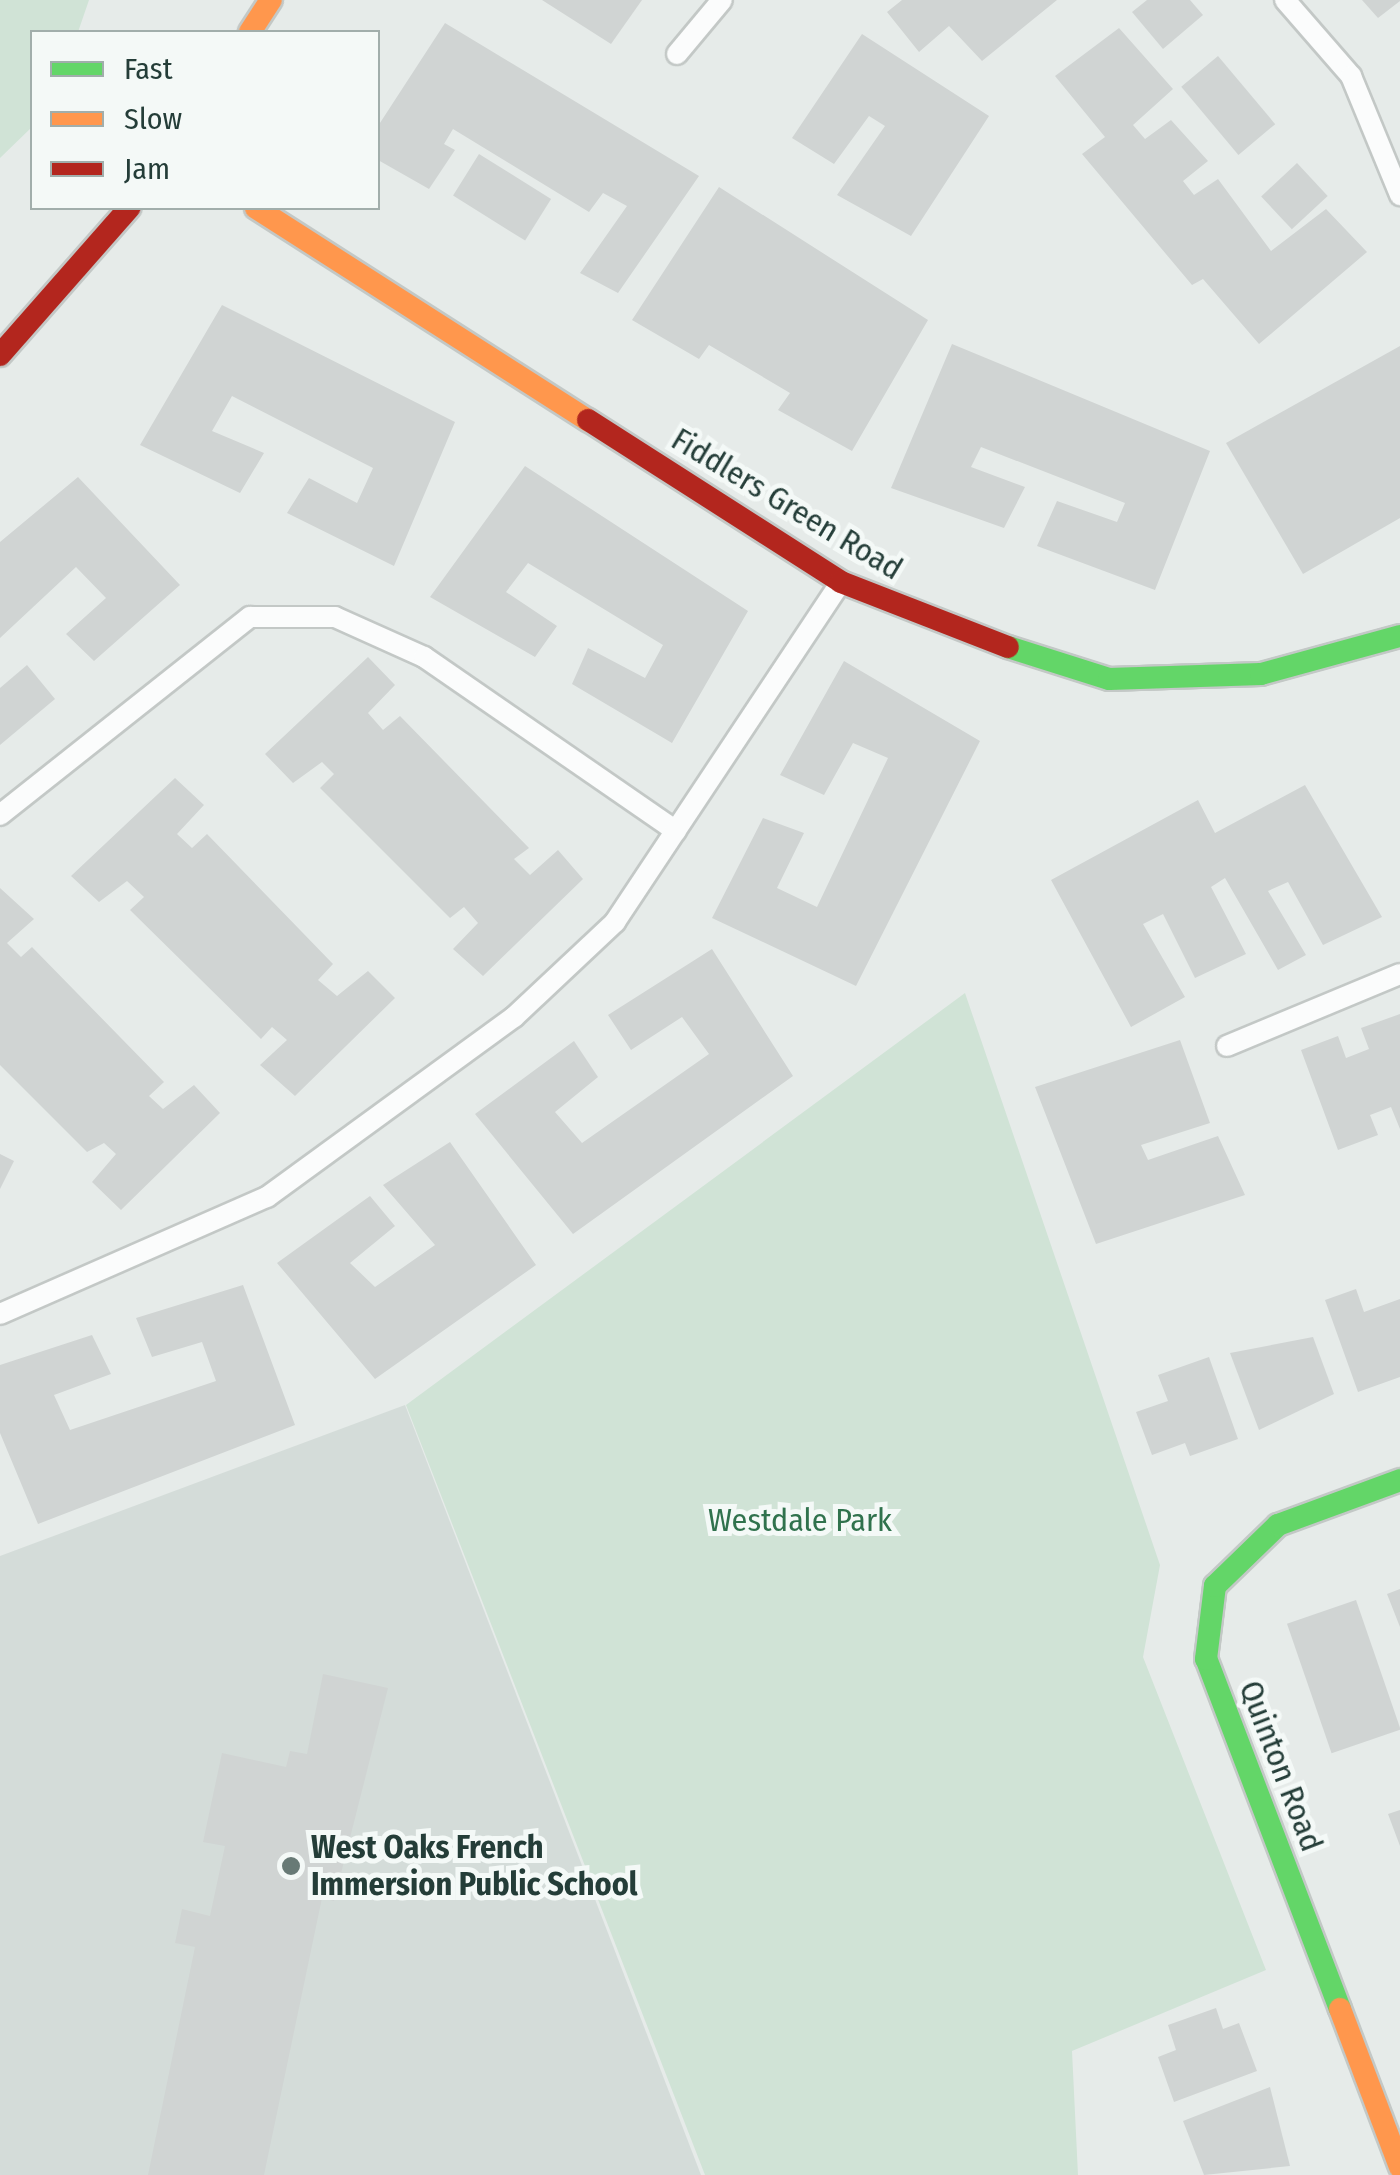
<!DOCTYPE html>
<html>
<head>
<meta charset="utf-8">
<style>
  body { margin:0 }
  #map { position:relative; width:1400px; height:2175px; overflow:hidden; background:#e6ebe9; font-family:"Fira Sans Condensed",sans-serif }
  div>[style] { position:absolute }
  .built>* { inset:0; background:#d4dcd9 }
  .green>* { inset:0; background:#d0e3d6 }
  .building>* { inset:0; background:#d0d4d3; transform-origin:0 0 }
  .roads { filter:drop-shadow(2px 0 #c3c8c6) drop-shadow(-2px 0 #c3c8c6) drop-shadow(0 2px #c3c8c6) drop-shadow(0 -2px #c3c8c6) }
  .lane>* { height:20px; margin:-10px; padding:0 10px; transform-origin:10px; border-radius:10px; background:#fbfcfc }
  .fast>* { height:22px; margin:-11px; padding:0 11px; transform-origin:11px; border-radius:11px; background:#63d668 }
  .slow>* { height:22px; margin:-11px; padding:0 11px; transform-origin:11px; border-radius:11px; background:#ff974d }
  .jam>* { height:22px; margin:-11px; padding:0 11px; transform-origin:11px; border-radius:11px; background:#b3261e }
  .dots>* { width:28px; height:28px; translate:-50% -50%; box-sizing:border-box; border:5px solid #f4f9f7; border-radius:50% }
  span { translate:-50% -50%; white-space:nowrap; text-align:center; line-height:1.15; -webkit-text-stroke:10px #f4f9f7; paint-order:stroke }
  .street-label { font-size:32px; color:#243d38 }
  .park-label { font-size:32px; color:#30724d }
  .poi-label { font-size:32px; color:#243d38; font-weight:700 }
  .left { translate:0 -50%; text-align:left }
  .legend { position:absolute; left:30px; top:30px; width:350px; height:180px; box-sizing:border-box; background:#f4f9f7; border:2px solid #a1aeab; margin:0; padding:12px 18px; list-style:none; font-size:30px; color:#243d38 }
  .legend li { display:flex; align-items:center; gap:20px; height:50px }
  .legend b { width:50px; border:2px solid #a1aeab }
</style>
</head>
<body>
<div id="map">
  <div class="built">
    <i style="clip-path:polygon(405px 1405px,701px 2175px,0 2175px,0 1556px)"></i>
  </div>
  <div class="green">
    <i style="clip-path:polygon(0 0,89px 0,78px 32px,32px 32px,32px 127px,0 158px)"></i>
    <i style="clip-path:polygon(965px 993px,1160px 1565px,1143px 1657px,1266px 1970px,1072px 2051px,1078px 2175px,705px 2175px,406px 1405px)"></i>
  </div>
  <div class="building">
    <i style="clip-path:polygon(542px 0,642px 0,611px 44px)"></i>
    <i style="clip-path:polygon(902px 0,1057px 0,982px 61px,949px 26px,919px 52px,887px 12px)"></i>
    <i style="clip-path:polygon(1147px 0,1190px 0,1203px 15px,1163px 49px,1132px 12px)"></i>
    <i style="clip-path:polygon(1362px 0,1400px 0,1400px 1px,1378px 18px)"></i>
    <i style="clip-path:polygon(445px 23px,699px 176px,618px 293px,580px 273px,627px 206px,603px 193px,589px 212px,453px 129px,444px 144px,455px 150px,429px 189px,378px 160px,378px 126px)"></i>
    <i style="clip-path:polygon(1119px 28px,1173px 89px,1133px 125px,1145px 139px,1171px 120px,1208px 161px,1183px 181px,1194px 195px,1218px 179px,1271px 251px,1326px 209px,1367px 252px,1259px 344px,1203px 279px,1192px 285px,1082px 154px,1105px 137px,1055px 76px)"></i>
    <i style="clip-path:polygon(862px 34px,989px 116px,911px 236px,837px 195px,885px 126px,869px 116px,834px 164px,792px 138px)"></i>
    <i style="left:1218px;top:56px;width:89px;height:48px;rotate:50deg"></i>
    <i style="left:479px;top:154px;width:85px;height:49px;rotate:32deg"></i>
    <i style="left:1297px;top:163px;width:45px;height:49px;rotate:47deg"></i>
    <i style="clip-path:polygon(719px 187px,928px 320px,852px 451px,778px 410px,790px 393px,709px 345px,699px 359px,632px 320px)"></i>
    <i style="clip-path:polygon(222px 305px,455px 422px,394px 566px,287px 513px,309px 478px,357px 503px,373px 468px,232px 396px,212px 431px,264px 453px,240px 493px,140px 445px)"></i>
    <i style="clip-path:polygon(952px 344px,1210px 451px,1155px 590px,1037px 546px,1057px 501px,1117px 522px,1125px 503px,981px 447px,971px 467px,1025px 487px,1004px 528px,891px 488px)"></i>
    <i style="clip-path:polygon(1400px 346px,1400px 518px,1303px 574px,1226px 443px)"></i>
    <i style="clip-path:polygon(525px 466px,748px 611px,672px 743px,572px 684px,588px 648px,645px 678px,663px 645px,528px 563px,506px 592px,557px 626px,535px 657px,430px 597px)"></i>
    <i style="clip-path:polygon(78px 477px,180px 585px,94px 661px,66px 634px,106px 598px,76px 567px,0 638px,0 542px)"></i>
    <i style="clip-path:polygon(368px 657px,395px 685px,368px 713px,383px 730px,400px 716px,529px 848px,514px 859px,530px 875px,558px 850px,583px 879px,483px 976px,453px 949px,478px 923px,464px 907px,450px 918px,320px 788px,334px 774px,322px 762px,293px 783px,265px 754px)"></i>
    <i style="clip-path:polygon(844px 661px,980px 741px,856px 986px,712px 918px,763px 818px,804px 833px,777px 888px,817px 907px,888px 758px,853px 743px,824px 795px,780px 775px)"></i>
    <i style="clip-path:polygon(27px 665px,55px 699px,0 745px,0 688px)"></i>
    <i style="clip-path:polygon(175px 778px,204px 805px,177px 834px,192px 848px,207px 834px,333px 964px,318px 980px,337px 996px,368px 971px,395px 998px,295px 1096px,260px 1065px,287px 1040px,272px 1027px,261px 1039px,130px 910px,144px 897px,127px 881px,99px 902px,71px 876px)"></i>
    <i style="clip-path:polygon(1305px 785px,1382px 917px,1323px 945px,1288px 882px,1268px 891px,1306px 955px,1278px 970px,1225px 878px,1211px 887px,1246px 954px,1195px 978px,1163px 914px,1143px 924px,1185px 997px,1131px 1027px,1051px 880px,1198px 800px,1215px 833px)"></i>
    <i style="clip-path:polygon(0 888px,34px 919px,7px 943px,21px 957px,32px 947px,164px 1082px,149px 1096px,163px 1109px,194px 1085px,220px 1113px,121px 1210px,92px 1182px,116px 1154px,104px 1143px,87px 1152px,0 1065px)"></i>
    <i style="clip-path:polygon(712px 949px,793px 1076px,573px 1234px,475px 1114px,574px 1041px,598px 1077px,555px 1112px,582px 1143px,709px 1054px,682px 1017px,631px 1050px,608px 1015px)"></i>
    <i style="clip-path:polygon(1400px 1014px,1400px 1129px,1391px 1107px,1370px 1115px,1378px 1135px,1338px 1150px,1301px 1050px,1338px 1036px,1346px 1058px,1369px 1049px,1361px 1028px)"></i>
    <i style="clip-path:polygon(1180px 1040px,1210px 1123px,1141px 1145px,1148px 1160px,1218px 1136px,1245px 1195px,1096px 1244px,1035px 1087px)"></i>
    <i style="clip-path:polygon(450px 1142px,536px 1265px,375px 1379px,277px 1263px,370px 1196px,395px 1226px,350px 1263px,375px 1287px,435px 1245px,383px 1185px)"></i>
    <i style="clip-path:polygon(0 1154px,14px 1161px,0 1189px)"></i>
    <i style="clip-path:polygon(243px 1285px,295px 1425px,38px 1524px,0 1433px,0 1365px,92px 1335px,111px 1374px,54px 1395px,70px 1430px,216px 1381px,202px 1342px,152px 1357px,136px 1318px)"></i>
    <i style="clip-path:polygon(1356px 1289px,1364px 1312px,1400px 1299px,1400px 1377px,1358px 1392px,1325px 1300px)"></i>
    <i style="clip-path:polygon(1313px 1337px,1334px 1394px,1259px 1430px,1230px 1353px)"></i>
    <i style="clip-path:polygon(1209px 1357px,1238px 1439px,1190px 1456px,1185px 1443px,1152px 1455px,1136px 1412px,1168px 1401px,1158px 1375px)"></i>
    <i style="clip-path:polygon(1400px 1589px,1400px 1627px,1387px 1594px)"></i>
    <i style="left:1356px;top:1600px;width:137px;height:73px;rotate:71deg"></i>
    <i style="clip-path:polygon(323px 1674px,388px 1688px,334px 1901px,322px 1898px,264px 2175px,148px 2175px,195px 1947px,175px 1943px,182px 1909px,210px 1916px,225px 1846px,203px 1842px,222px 1753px,286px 1767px,290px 1751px,307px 1754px)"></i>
    <i style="clip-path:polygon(1400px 1810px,1400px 1846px,1388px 1814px)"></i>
    <i style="clip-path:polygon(1216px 2008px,1223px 2029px,1239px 2023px,1257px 2071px,1174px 2102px,1158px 2057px,1176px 2050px,1168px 2025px)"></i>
    <i style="clip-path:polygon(1270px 2087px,1290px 2166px,1204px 2175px,1183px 2121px)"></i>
  </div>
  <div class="roads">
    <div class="lane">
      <i style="left:1285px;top:0;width:101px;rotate:49deg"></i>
      <i style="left:1351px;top:76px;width:129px;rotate:67.6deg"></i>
      <i style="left:677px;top:54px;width:70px;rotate:-50.2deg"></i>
      <i style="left:0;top:815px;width:319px;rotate:-38.4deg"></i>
      <i style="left:250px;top:617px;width:85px"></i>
      <i style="left:335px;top:617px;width:98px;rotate:24.2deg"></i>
      <i style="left:424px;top:657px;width:306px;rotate:34.6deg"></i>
      <i style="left:1227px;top:1046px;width:187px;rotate:-22.6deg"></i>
      <i style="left:0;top:1314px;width:292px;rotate:-23.7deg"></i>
      <i style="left:267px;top:1197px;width:306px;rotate:-36.1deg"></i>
      <i style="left:514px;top:1017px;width:139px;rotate:-43.2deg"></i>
      <i style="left:615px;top:922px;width:407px;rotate:-56.4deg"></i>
    </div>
    <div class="fast">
      <i style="left:1008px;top:647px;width:106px;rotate:17.6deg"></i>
      <i style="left:1109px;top:679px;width:152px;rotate:-1.9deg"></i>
      <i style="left:1261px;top:674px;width:144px;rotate:-15.3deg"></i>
      <i style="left:1340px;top:2009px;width:375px;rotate:-110.9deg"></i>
      <i style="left:1206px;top:1659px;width:74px;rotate:-83deg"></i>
      <i style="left:1215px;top:1586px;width:88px;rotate:-44.1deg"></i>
      <i style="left:1278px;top:1525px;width:130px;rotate:-20.2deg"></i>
    </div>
    <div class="slow">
      <i style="left:250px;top:32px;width:38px;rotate:-57deg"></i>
      <i style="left:256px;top:208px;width:394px;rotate:32.6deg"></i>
      <i style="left:1340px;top:2009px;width:169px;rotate:69.2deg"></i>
    </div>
    <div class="jam">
      <i style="left:0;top:355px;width:196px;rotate:-48.7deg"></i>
      <i style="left:588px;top:420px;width:300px;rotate:32.6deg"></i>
      <i style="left:841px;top:582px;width:179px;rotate:21.3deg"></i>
    </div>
  </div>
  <div class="dots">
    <i style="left:291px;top:1866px;background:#687a76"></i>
  </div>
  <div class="street-label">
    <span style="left:787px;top:504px;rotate:31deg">Fiddlers Green Road</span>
    <span style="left:1281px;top:1766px;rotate:69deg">Quinton Road</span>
  </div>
  <div class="park-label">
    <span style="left:800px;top:1520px">Westdale Park</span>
  </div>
  <div class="poi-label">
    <span class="left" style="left:311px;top:1866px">West Oaks French<br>Immersion Public School</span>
  </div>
  <ul class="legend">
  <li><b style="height:12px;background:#63d668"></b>Fast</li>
  <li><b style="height:12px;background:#ff974d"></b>Slow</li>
  <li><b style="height:12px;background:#b3261e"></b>Jam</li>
  </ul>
</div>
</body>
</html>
